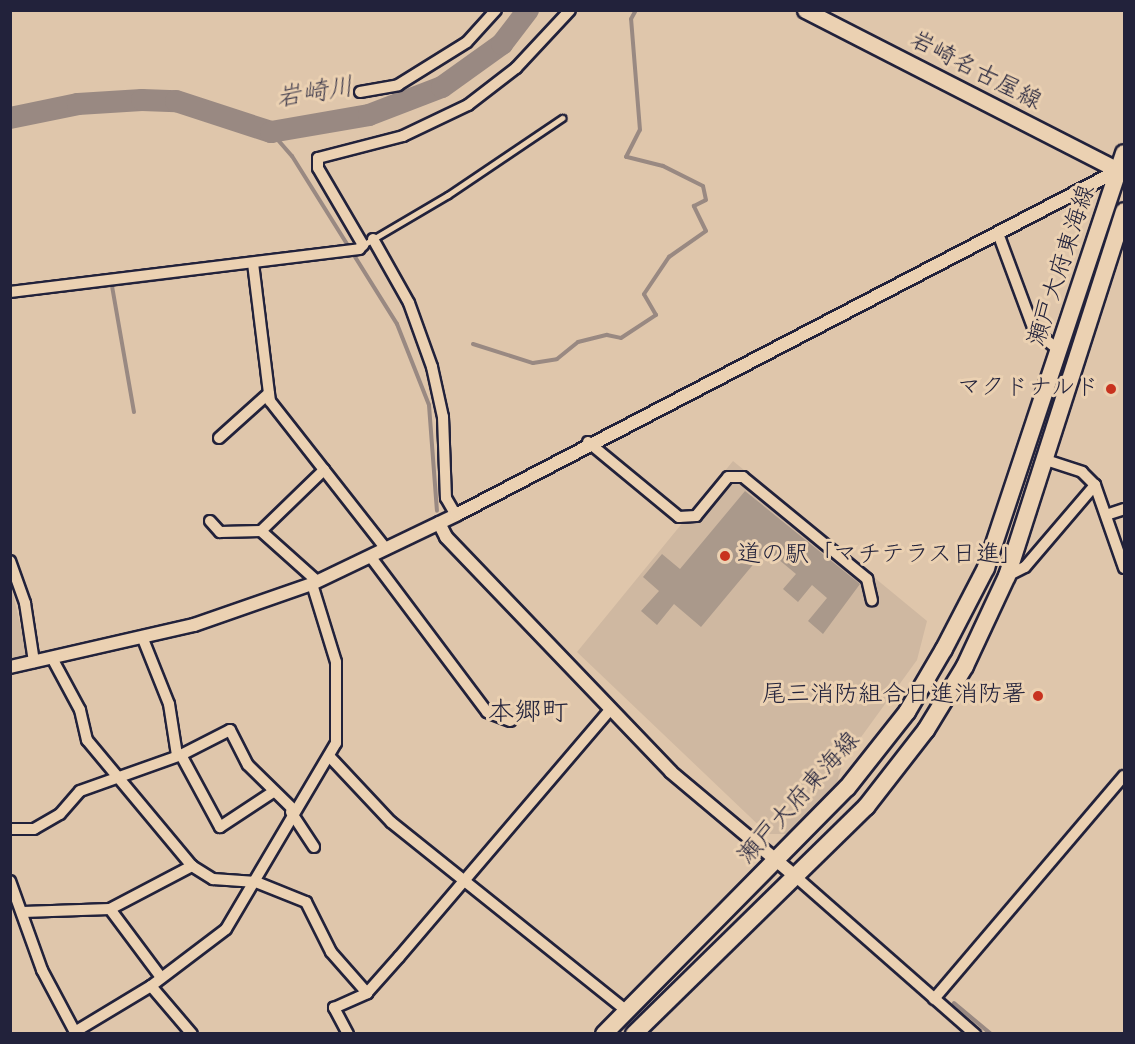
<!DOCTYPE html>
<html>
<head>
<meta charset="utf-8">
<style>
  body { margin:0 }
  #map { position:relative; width:1135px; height:1044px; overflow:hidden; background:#dfc6ab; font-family:"Indie Flower","Klee One",sans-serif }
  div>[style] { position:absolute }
  .built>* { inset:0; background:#cfb8a1 }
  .stream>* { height:4px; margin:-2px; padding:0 2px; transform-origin:2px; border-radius:2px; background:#998982 }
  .river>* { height:22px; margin:-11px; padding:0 11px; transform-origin:11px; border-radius:11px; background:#998982 }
  .building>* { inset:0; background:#aa998b }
  .roads { filter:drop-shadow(2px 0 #22223b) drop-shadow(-2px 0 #22223b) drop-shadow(0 2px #22223b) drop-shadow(0 -2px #22223b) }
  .service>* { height:5px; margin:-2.5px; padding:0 2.5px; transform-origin:2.5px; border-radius:2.5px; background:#ebd1b2 }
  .minor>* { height:10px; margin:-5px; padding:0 5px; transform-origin:5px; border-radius:5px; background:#ebd1b2 }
  .tertiary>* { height:12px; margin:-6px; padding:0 6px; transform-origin:6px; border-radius:6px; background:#ebd1b2 }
  .secondary>* { height:15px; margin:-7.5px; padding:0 7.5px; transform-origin:7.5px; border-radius:7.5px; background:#ebd1b2 }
  .primary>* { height:16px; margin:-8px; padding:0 8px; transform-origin:8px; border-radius:8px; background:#ebd1b2 }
  .dots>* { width:16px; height:16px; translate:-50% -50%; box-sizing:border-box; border:3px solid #ebd1b2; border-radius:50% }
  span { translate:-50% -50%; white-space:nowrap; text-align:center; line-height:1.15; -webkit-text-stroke:6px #ebd1b2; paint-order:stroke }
  .street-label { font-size:24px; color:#22223b }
  .poi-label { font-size:24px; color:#22223b }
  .right { translate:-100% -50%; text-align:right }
  .left { translate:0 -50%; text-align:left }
  .water-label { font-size:26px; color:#464150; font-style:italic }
  .quarter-label { font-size:27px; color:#22223b }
  .frame { position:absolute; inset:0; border:12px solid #22223b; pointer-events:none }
</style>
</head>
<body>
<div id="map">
  <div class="built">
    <i style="clip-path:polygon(733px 461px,927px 621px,917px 660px,843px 762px,835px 789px,792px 834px,768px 834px,577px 652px)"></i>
    <i style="clip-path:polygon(10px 581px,28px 658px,10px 662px)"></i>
  </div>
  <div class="stream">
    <i style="left:271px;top:132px;width:32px;rotate:49deg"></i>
    <i style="left:292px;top:156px;width:198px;rotate:58deg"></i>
    <i style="left:397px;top:324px;width:87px;rotate:68.4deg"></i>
    <i style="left:429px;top:405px;width:106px;rotate:85.7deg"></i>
    <i style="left:112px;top:286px;width:128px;rotate:80.1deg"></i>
    <i style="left:62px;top:291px;width:117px;rotate:-6.9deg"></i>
    <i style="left:473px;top:344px;width:63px;rotate:17.6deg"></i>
    <i style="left:533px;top:363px;width:24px;rotate:-9deg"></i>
    <i style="left:557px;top:359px;width:27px;rotate:-39deg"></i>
    <i style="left:578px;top:342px;width:30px;rotate:-14deg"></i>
    <i style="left:607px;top:335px;width:14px;rotate:12deg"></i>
    <i style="left:621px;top:338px;width:42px;rotate:-33.3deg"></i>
    <i style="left:656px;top:315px;width:24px;rotate:-120deg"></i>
    <i style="left:644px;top:294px;width:45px;rotate:-56deg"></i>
    <i style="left:669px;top:257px;width:45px;rotate:-35.1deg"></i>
    <i style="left:706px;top:231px;width:28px;rotate:-116deg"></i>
    <i style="left:694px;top:206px;width:13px;rotate:-27deg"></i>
    <i style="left:706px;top:200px;width:14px;rotate:-102deg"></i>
    <i style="left:703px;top:186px;width:45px;rotate:-153.4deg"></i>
    <i style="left:663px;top:166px;width:38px;rotate:-166deg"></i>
    <i style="left:626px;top:157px;width:30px;rotate:-63deg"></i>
    <i style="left:640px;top:130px;width:111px;rotate:-94.6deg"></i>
    <i style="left:631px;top:19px;width:10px;rotate:-61deg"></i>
    <i style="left:954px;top:1003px;width:48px;rotate:40deg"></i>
  </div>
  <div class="river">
    <i style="left:10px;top:118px;width:69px;rotate:-11.6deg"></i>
    <i style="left:78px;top:104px;width:64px;rotate:-3.6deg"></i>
    <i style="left:142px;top:100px;width:34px;rotate:2deg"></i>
    <i style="left:176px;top:101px;width:100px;rotate:18.1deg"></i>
    <i style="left:271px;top:132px;width:99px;rotate:-9.8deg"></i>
    <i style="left:369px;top:115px;width:78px;rotate:-21deg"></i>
    <i style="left:442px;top:87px;width:74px;rotate:-35.6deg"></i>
    <i style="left:502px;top:44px;width:43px;rotate:-52.6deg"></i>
  </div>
  <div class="building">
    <i style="clip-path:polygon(745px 491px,860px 584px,823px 634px,808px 621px,827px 598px,812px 585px,798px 602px,783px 589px,796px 574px,766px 549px,701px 627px,674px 604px,657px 625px,641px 611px,659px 591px,643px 577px,662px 554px,680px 569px)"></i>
  </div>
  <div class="roads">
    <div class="service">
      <i style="left:363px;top:245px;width:99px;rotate:-30.5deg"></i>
      <i style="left:448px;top:195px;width:138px;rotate:-34deg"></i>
    </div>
    <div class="minor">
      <i style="left:360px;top:92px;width:39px;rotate:-10deg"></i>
      <i style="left:398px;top:85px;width:81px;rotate:-31.9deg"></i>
      <i style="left:467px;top:42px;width:43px;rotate:-47.8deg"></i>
      <i style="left:999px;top:236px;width:100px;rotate:69.6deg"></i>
      <i style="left:1034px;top:330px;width:33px;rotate:39deg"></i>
      <i style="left:373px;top:239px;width:73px;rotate:60.6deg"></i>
      <i style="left:409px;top:303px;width:68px;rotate:70.2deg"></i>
      <i style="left:432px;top:367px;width:51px;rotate:77.6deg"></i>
      <i style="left:443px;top:417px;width:81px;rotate:87.9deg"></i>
      <i style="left:446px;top:498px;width:20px;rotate:60deg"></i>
      <i style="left:253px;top:263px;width:139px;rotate:83deg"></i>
      <i style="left:270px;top:401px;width:188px;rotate:51.9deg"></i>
      <i style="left:10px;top:292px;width:352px;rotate:-7deg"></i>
      <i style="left:359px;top:249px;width:6px;rotate:-45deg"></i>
      <i style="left:363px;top:245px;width:89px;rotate:-120.3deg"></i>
      <i style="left:318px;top:168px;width:10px;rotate:-90deg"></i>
      <i style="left:318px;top:158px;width:88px;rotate:-14.5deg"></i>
      <i style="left:403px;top:136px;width:72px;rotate:-25.5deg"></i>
      <i style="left:468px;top:105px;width:61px;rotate:-37.6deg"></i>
      <i style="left:516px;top:68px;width:79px;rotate:-47deg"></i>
      <i style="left:219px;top:438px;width:67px;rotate:-42deg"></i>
      <i style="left:588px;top:442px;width:118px;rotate:39.5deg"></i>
      <i style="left:679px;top:517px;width:17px;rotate:-3deg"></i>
      <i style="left:696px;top:516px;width:50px;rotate:-50.6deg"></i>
      <i style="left:728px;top:477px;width:15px"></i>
      <i style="left:743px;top:477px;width:161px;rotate:39.4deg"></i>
      <i style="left:867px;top:579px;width:22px;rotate:77deg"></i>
      <i style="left:1046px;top:460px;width:38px;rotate:18deg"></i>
      <i style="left:1082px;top:472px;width:18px;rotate:45deg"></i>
      <i style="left:1095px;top:485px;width:88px;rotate:70.7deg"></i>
      <i style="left:1106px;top:515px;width:19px;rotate:-18deg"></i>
      <i style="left:210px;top:521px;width:15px;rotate:48deg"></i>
      <i style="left:220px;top:532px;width:41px;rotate:-1.4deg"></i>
      <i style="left:261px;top:531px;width:75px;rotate:41.8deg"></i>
      <i style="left:261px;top:531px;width:88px;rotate:-44.1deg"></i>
      <i style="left:370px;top:556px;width:195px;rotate:53.1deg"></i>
      <i style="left:487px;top:712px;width:25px;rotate:21deg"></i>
      <i style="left:10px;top:561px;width:45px;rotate:70.3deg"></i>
      <i style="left:25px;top:603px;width:60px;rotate:81.3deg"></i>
      <i style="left:1007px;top:576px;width:20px;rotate:-27deg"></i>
      <i style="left:1025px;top:567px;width:108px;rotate:-49.5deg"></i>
      <i style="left:143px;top:639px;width:70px;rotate:68.2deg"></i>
      <i style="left:169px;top:704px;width:52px;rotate:81.1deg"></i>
      <i style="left:52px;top:658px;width:59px;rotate:61.7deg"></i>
      <i style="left:80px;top:710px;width:31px;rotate:77deg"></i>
      <i style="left:87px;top:740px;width:164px;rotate:50.2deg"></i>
      <i style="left:192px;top:866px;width:25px;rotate:32deg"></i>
      <i style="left:213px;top:879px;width:43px;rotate:4deg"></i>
      <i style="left:256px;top:882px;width:54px;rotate:21.8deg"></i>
      <i style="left:306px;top:902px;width:56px;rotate:63.4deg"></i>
      <i style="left:331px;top:952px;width:55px;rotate:48.7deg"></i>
      <i style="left:181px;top:755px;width:82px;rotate:61.6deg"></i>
      <i style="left:220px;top:827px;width:64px;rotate:-33.4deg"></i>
      <i style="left:329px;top:756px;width:91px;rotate:46.8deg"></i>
      <i style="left:391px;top:822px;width:302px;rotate:38.7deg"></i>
      <i style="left:291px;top:812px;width:42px;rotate:56.7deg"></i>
      <i style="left:10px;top:829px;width:24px"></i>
      <i style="left:34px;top:829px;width:30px;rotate:-30deg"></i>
      <i style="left:60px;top:814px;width:30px;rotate:-49deg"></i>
      <i style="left:80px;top:791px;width:107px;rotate:-19.6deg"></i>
      <i style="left:181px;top:755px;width:55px;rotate:-27deg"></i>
      <i style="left:230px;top:730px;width:39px;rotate:63deg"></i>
      <i style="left:248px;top:765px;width:63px;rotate:44.4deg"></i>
      <i style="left:795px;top:876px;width:240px;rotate:41.3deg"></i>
      <i style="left:10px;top:881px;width:95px;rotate:70.2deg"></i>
      <i style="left:42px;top:970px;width:72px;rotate:62deg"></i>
      <i style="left:110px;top:909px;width:84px;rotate:53.3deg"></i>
      <i style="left:23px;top:912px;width:87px;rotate:-2deg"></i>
      <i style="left:110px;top:909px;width:93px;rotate:-27.7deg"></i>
      <i style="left:151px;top:986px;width:63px;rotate:49.5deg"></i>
      <i style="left:934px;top:999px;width:293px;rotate:-49.6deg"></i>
      <i style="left:78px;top:1030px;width:85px;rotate:-31.1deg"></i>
      <i style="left:151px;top:986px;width:94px;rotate:-37.2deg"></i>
      <i style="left:226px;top:929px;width:216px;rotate:-59.4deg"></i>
      <i style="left:336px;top:743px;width:81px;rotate:-90deg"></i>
      <i style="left:336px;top:662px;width:82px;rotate:-107.1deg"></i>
      <i style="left:348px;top:1034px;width:30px;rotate:-118deg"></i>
      <i style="left:334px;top:1008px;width:36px;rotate:-24deg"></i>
      <i style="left:367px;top:993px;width:48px;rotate:-48.4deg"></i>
      <i style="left:399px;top:957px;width:326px;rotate:-49.5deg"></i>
    </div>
    <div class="tertiary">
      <i style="left:439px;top:523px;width:16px;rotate:63deg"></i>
      <i style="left:446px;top:537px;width:325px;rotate:46.2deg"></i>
      <i style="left:671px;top:772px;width:162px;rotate:40deg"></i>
      <i style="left:10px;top:667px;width:189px;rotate:-12.9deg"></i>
      <i style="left:194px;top:625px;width:125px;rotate:-19.2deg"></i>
      <i style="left:312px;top:584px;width:160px;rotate:-25.6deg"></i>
      <i style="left:456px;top:515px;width:747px;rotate:-27.49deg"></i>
    </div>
    <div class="secondary">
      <i style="left:805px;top:10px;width:358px;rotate:27.1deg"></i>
    </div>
    <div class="primary">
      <i style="left:604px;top:1034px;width:346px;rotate:-45.4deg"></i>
      <i style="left:847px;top:788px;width:97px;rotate:-51.7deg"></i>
      <i style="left:907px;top:712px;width:73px;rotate:-59.6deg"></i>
      <i style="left:944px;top:649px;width:91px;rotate:-62.6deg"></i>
      <i style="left:986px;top:568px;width:437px;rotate:-71.6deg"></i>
      <i style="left:634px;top:1034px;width:325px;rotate:-44.4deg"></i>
      <i style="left:866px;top:807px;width:98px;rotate:-52.1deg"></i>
      <i style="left:926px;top:730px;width:75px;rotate:-58.6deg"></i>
      <i style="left:965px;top:666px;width:99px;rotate:-65deg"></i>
      <i style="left:1007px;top:576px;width:383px;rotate:-72.2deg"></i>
    </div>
  </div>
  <div class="dots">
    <i style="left:1111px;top:389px;background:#c8321e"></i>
    <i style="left:725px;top:556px;background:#c8321e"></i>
    <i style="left:1038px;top:696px;background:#c8321e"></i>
  </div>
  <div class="street-label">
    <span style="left:975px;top:72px;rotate:27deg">岩崎名古屋線</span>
    <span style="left:1063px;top:266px;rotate:-72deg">瀬戸大府東海線</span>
    <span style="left:800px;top:799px;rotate:-48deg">瀬戸大府東海線</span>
  </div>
  <div class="poi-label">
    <span class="right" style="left:1099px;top:389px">マクドナルド</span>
    <span class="left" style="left:737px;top:556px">道の駅「マチテラス日進」</span>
    <span class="right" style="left:1026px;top:696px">尾三消防組合日進消防署</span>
  </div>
  <div class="water-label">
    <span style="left:315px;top:95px;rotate:-9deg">岩崎川</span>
  </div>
  <div class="quarter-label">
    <span style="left:528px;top:714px">本郷町</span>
  </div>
  <div class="frame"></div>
</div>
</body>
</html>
